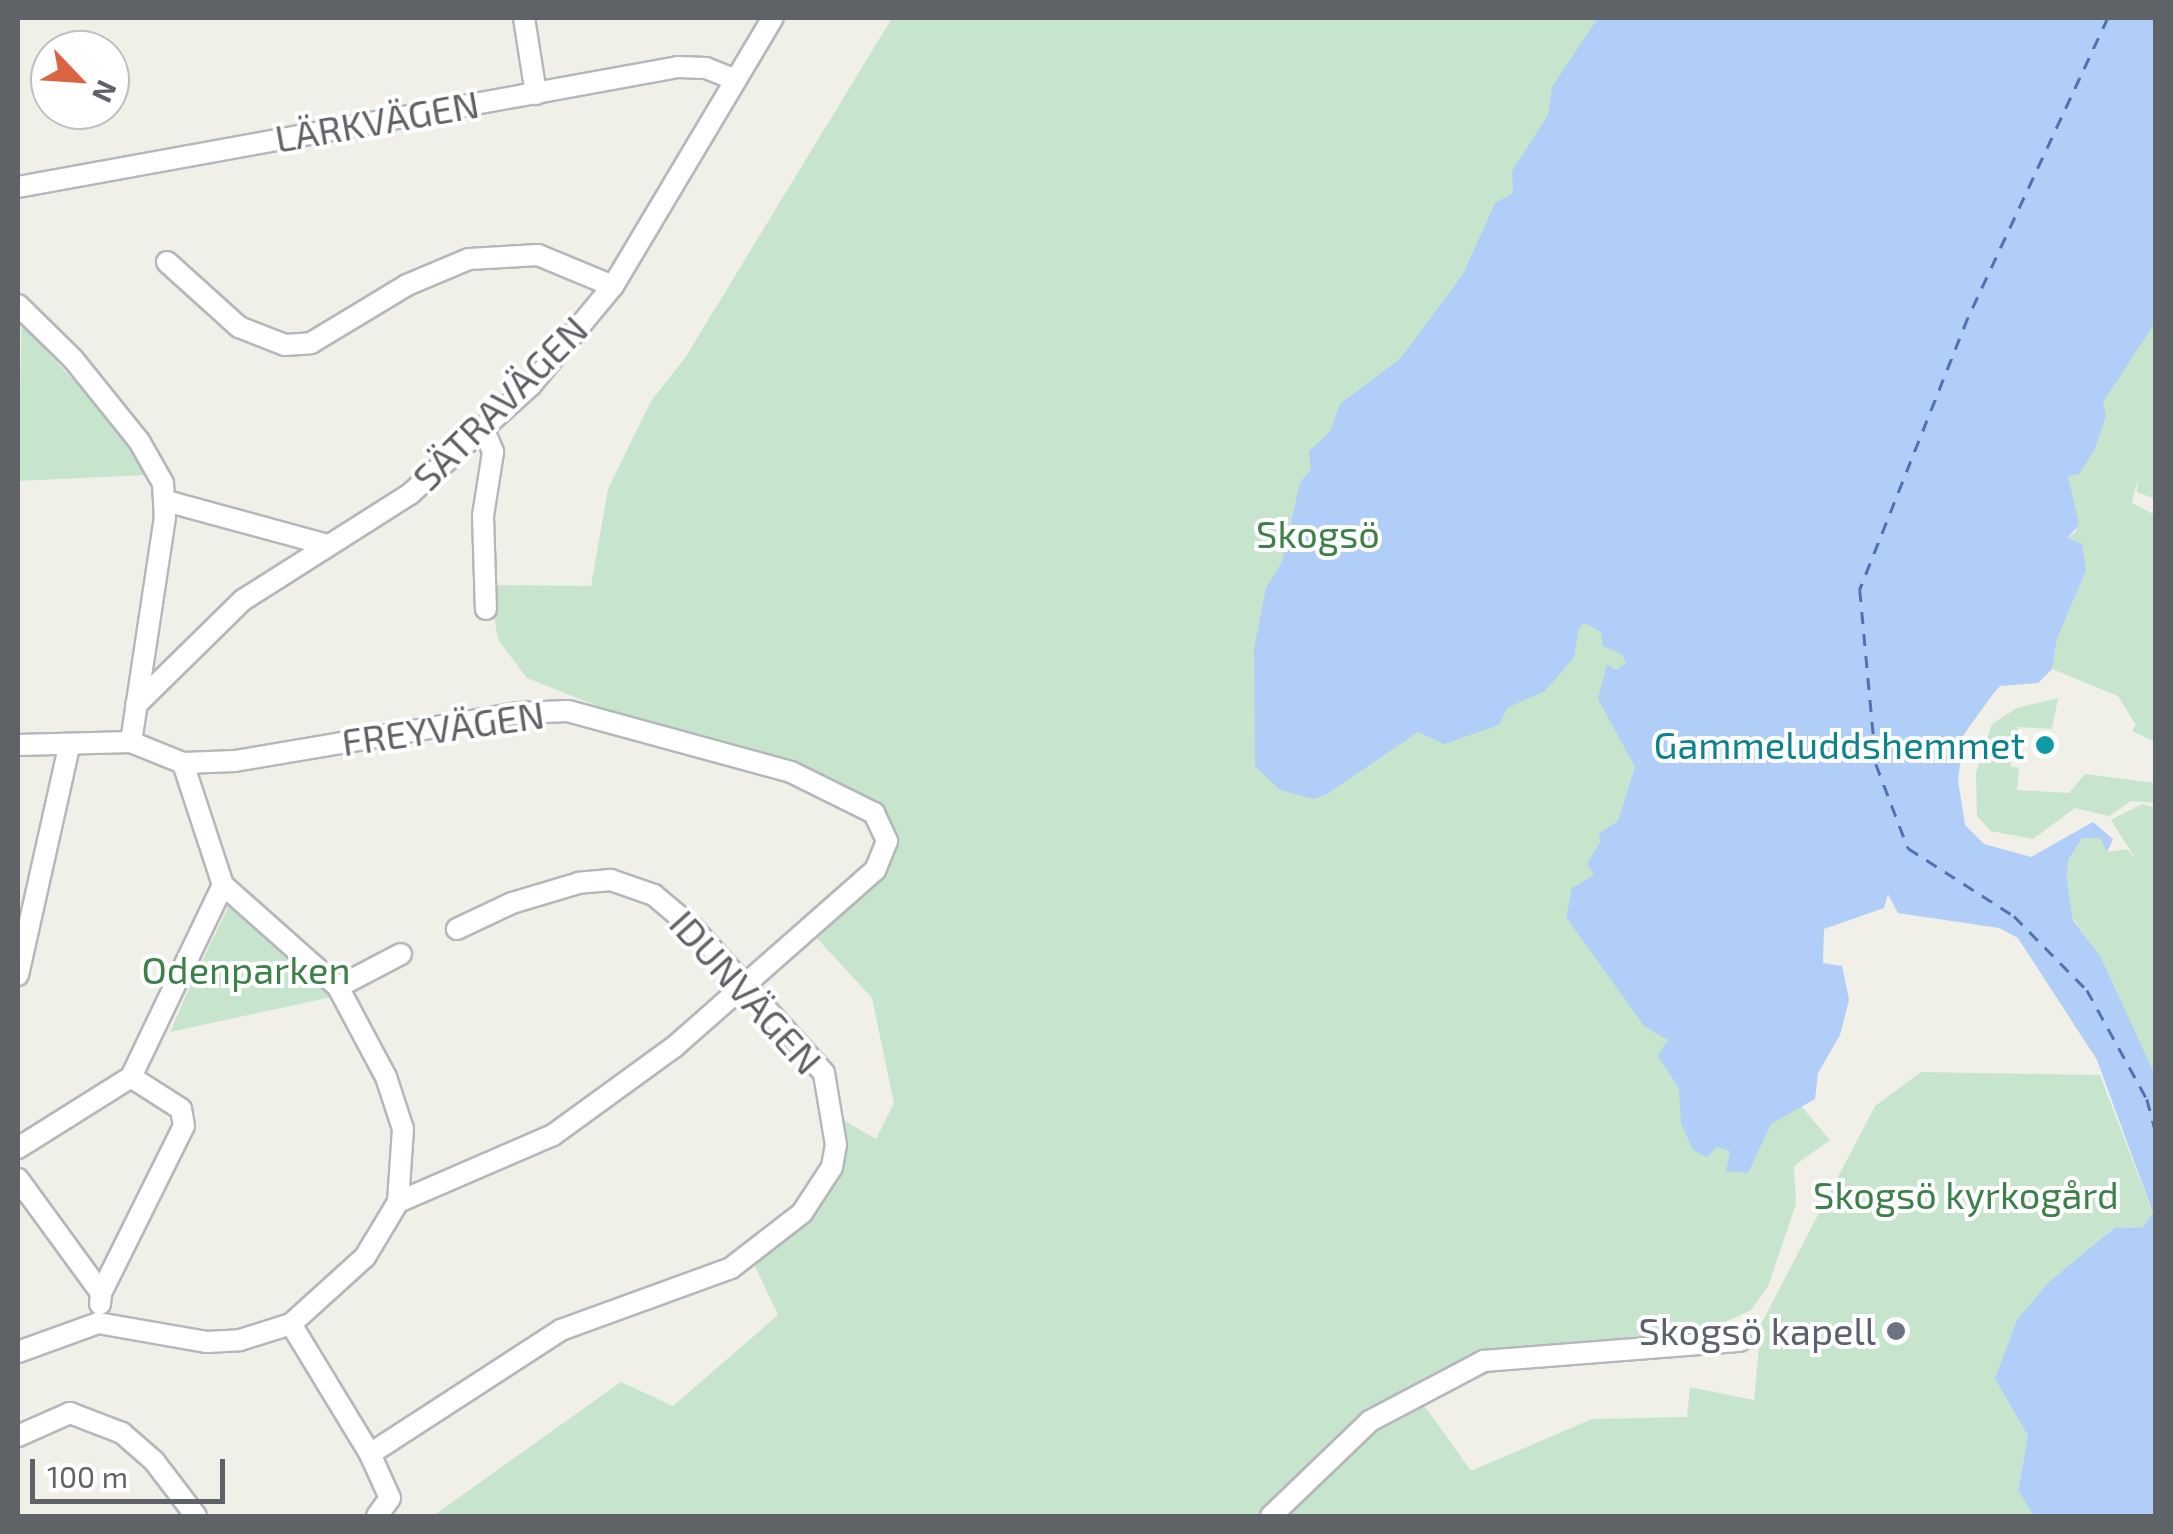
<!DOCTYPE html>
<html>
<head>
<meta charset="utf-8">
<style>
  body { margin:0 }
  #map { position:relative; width:2173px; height:1534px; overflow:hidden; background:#f0efe8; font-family:"Exo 2",sans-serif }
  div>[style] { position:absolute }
  .green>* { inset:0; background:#c7e5cc }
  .water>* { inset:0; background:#b0cef8 }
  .ferry>* { height:2.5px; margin-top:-1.25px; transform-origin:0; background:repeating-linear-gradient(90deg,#5172b2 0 12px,transparent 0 22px) }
  .roads { filter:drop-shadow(2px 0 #b5b7bb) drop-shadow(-2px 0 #b5b7bb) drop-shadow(0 2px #b5b7bb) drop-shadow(0 -2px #b5b7bb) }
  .minor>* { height:20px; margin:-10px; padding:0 10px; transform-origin:10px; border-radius:10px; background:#fff }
  .dots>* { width:28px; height:28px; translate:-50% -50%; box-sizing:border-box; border:5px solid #fff; border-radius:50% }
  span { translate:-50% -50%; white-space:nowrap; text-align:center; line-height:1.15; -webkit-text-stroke:8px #fff; paint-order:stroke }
  .street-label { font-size:38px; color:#5f6267 }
  .park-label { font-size:38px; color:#3d804a }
  .culture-label { font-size:38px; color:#0d838f }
  .right { translate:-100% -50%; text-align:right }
  .worship-label { font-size:38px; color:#5b616d }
  .frame { position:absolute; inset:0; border:20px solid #5f6267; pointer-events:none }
  .north { position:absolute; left:30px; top:30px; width:100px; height:100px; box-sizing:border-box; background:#fff; border:2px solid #bfc0c2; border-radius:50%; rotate:115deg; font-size:28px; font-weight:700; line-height:40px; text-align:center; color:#5f6267 }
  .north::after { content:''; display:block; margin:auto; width:35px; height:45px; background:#db6543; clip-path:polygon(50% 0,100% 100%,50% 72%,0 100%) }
  .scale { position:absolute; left:30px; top:1459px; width:195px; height:45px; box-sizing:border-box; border:5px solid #5f6267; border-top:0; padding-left:12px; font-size:30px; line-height:35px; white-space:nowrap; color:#5f6267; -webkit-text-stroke:8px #fff; paint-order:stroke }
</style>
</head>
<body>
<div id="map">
  <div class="green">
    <i style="clip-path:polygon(892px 18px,1967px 18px,1755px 1052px,1830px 1140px,1794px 1166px,1796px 1204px,1768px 1286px,1751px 1310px,1702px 1333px,1495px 1351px,1418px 1397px,1471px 1471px,1592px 1419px,1687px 1417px,1690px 1387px,1754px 1400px,1761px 1324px,1875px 1106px,1921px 1072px,2100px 1075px,2153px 1214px,2143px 1227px,2113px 1228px,2090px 1249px,1995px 1379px,2028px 1436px,2018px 1490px,2034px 1516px,433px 1516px,621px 1382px,673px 1406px,778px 1315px,753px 1262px,842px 1146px,843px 1120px,876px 1139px,894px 1103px,872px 998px,814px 935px,882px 873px,893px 853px,895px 831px,881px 808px,786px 758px,610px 711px,527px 678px,498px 640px,489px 585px,591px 586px,608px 489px,651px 401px,685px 358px)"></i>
    <i style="clip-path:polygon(22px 306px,35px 338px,125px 437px,146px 475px,18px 481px)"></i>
    <i style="clip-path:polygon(2155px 323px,2155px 499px,2137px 492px,2138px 478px,2132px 503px,2155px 515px,2155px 742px,2132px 731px,2136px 725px,2118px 696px,2052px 669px,2057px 639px,2086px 571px,2068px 538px,2076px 532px,2068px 476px,2095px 449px,2102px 402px)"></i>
    <i style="clip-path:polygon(2058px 698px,2052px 729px,2018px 727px,2010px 766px,2019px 768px,2017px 790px,2069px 793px,2085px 774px,2155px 783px,2155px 803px,2131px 801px,2109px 816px,2075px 808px,2033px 839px,1991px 831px,1977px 816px,1976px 773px,1992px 724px,2017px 708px)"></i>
    <i style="clip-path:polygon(2142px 804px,2155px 808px,2155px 1075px,2100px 958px,2072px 917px,2067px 881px,2068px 862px,2082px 838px,2100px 838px,2108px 852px,2127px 849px,2135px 858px,2111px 820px)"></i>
    <i style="clip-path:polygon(231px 901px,336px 996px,170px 1032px,192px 982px)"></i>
  </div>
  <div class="water">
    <i style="clip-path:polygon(1598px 18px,2155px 18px,2155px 323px,2103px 402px,2106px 416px,2095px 449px,2079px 474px,2068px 476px,2079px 524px,2068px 538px,2082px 544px,2086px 571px,2057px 639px,2052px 669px,2038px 683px,2000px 686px,1993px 694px,1964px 734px,1958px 780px,1965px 825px,1984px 844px,2031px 857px,2093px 822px,2113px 839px,2107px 852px,2100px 838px,2082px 838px,2068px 861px,2067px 881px,2073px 920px,2101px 958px,2155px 1075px,2155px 1516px,2034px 1516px,2018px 1490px,2028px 1436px,1995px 1379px,2017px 1320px,2048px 1283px,2114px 1228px,2143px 1227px,2153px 1213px,2097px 1060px,2018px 938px,1999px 928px,1898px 913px,1888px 894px,1884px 908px,1824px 929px,1823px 963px,1842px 966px,1849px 1000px,1840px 1035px,1818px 1073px,1815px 1099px,1771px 1124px,1748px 1173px,1726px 1171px,1730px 1151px,1717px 1147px,1707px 1157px,1693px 1150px,1681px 1124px,1679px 1089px,1658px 1056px,1668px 1040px,1644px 1026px,1566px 917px,1572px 888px,1594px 875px,1587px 864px,1601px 841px,1598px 834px,1618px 821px,1635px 767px,1598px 699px,1607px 664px,1616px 670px,1626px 663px,1622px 654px,1603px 646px,1601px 632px,1585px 623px,1579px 628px,1574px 657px,1545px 691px,1507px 708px,1499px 725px,1444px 744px,1418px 732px,1327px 794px,1314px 799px,1280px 790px,1255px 766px,1254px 649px,1266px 588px,1282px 562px,1300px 482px,1311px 470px,1309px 451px,1330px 432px,1340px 404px,1401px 358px,1463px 274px,1495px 203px,1513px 193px,1512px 171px,1548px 115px,1552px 87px)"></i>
  </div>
  <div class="ferry">
    <i style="left:2108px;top:18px;width:331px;rotate:115deg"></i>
    <i style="left:1968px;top:318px;width:293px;rotate:111.7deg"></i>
    <i style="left:1860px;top:590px;width:175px;rotate:84.7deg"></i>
    <i style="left:1876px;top:764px;width:90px;rotate:69.1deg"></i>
    <i style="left:1908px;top:848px;width:126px;rotate:32.7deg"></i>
    <i style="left:2014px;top:916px;width:104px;rotate:45.4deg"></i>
    <i style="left:2087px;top:990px;width:124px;rotate:61.2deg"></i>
    <i style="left:2147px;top:1099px;width:35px;rotate:75deg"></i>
  </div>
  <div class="roads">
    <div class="minor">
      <i style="left:524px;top:18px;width:77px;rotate:81deg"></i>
      <i style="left:18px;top:187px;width:671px;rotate:-10.3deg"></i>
      <i style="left:678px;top:67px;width:28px;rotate:2deg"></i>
      <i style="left:706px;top:68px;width:32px;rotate:22deg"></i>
      <i style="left:167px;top:262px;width:97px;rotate:42.1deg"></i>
      <i style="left:239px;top:327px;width:49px;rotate:21.4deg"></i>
      <i style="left:285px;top:345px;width:26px;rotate:-4deg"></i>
      <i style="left:311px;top:343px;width:112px;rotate:-31.1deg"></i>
      <i style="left:407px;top:285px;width:67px;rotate:-22.8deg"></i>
      <i style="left:469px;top:259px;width:69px;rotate:-3.3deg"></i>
      <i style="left:538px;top:255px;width:81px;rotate:22.5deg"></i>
      <i style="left:18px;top:305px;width:77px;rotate:44.5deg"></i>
      <i style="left:73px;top:359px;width:105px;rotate:51.2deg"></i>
      <i style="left:139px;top:441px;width:48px;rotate:60.3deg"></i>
      <i style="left:163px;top:483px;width:34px;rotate:87deg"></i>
      <i style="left:165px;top:517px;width:228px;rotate:98.6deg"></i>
      <i style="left:483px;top:428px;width:26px;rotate:67deg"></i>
      <i style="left:493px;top:452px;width:65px;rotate:98.9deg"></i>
      <i style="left:483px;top:516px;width:93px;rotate:88.2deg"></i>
      <i style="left:166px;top:501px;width:168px;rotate:15.2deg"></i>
      <i style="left:136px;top:705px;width:150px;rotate:-44.5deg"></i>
      <i style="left:243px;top:600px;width:198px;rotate:-32.4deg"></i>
      <i style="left:410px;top:494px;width:163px;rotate:-42deg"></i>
      <i style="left:531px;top:385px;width:129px;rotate:-50.4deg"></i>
      <i style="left:613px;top:286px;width:312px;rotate:-59.2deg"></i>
      <i style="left:18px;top:745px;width:113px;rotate:-1.5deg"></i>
      <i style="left:131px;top:742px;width:56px;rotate:22deg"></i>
      <i style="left:183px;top:763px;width:52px;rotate:-2.2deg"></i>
      <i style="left:235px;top:761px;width:287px;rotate:-9.6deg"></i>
      <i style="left:518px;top:713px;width:50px;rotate:-2.3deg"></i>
      <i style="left:568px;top:711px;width:231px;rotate:15.3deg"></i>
      <i style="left:791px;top:772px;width:93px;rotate:26.3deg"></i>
      <i style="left:874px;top:813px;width:31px;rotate:65deg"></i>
      <i style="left:887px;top:841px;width:31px;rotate:112deg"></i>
      <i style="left:875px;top:870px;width:268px;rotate:138.6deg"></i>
      <i style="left:674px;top:1047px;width:150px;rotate:144deg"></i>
      <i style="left:553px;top:1135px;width:169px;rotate:156.6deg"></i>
      <i style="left:18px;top:975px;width:235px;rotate:-77.4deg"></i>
      <i style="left:338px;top:987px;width:71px;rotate:-27.6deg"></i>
      <i style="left:18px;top:1148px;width:133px;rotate:-32.1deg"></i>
      <i style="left:131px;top:1077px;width:213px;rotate:-64.4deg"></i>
      <i style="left:18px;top:1179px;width:141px;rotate:53.9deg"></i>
      <i style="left:101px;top:1293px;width:11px;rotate:95deg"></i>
      <i style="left:101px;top:1293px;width:186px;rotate:-63.6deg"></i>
      <i style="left:184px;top:1126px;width:17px;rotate:-100deg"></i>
      <i style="left:181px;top:1109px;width:59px;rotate:-147.4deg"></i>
      <i style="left:291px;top:1324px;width:152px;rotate:58.7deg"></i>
      <i style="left:370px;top:1454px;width:48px;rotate:65.6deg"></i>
      <i style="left:390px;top:1498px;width:22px;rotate:126deg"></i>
      <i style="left:18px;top:1352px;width:85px;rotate:-19.9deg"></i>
      <i style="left:98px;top:1323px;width:111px;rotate:9.9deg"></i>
      <i style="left:207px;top:1342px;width:33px;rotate:-3deg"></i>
      <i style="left:240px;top:1340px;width:53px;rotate:-17.4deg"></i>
      <i style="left:291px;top:1324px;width:100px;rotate:-42.2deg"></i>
      <i style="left:365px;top:1257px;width:64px;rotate:-59deg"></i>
      <i style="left:398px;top:1202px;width:73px;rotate:-86.1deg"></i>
      <i style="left:403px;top:1129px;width:55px;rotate:-108.1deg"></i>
      <i style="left:386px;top:1077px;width:102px;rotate:-118.1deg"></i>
      <i style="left:338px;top:987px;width:154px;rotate:-138.4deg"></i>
      <i style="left:223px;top:885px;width:128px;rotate:-108.2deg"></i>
      <i style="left:18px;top:1436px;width:57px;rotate:-23.9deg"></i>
      <i style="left:70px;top:1413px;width:56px;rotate:21deg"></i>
      <i style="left:122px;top:1433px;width:43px;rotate:41.2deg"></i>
      <i style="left:154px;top:1461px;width:69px;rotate:52.6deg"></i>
      <i style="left:370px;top:1454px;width:228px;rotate:-33deg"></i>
      <i style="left:561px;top:1330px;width:181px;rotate:-20deg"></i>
      <i style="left:731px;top:1268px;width:90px;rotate:-37.8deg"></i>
      <i style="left:802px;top:1213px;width:55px;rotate:-56.9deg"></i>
      <i style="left:832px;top:1167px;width:22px;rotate:-80deg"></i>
      <i style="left:836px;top:1145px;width:73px;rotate:-99.5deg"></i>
      <i style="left:824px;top:1073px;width:195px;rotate:-132.1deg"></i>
      <i style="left:693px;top:928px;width:51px;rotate:-139.8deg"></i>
      <i style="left:654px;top:895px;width:46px;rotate:-160.8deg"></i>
      <i style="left:611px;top:880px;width:32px;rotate:175deg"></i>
      <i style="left:579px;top:883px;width:70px;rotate:163.4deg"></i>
      <i style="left:512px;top:903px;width:61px;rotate:154.7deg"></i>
      <i style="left:1271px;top:1516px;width:137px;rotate:-43.8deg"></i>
      <i style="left:1370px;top:1421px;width:129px;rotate:-27.8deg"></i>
      <i style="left:1484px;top:1361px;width:257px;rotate:-4.5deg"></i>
    </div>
  </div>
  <div class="dots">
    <i style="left:2045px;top:745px;background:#0f9aa8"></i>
    <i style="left:1896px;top:1331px;background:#6b7280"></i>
  </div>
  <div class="street-label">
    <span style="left:377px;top:121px;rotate:-10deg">LÄRKVÄGEN</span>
    <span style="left:500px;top:403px;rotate:-45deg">SÄTRAVÄGEN</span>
    <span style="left:443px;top:728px;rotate:-8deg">FREYVÄGEN</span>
    <span style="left:746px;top:992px;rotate:48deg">IDUNVÄGEN</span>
  </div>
  <div class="park-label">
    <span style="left:1318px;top:534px">Skogsö</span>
    <span style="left:246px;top:970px">Odenparken</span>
    <span style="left:1966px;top:1195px">Skogsö kyrkogård</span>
  </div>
  <div class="culture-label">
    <span class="right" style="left:2025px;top:745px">Gammeluddshemmet</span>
  </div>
  <div class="worship-label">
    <span class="right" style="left:1876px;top:1331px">Skogsö kapell</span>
  </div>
  <div class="frame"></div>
  <div class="north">N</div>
  <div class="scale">100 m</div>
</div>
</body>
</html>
